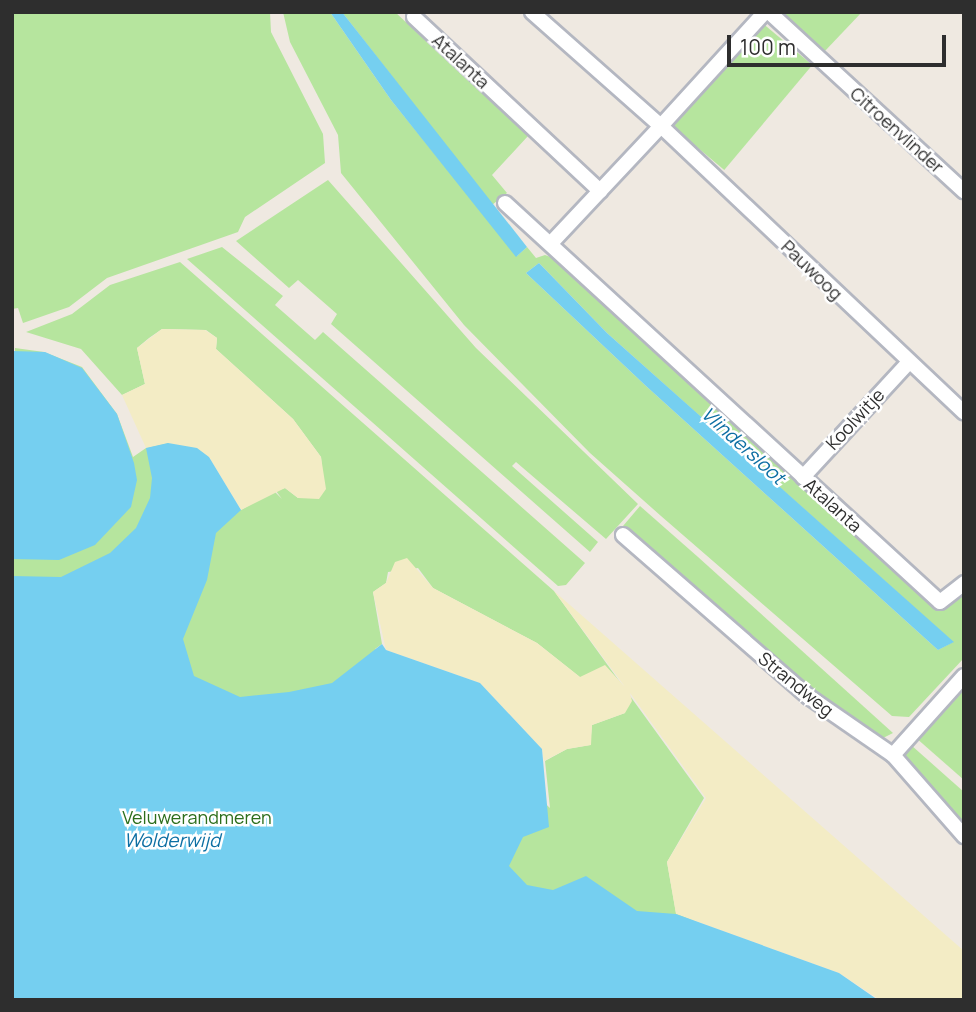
<!DOCTYPE html>
<html>
<head>
<meta charset="utf-8">
<style>
  body { margin:0 }
  #map { position:relative; width:976px; height:1012px; overflow:hidden; background:#efe9e1; font-family:Manrope,sans-serif }
  div>[style] { position:absolute }
  .green>* { inset:0; background:#b6e59e; transform-origin:0 0 }
  .sand>* { inset:0; background:#f3ecc5 }
  .water>* { inset:0; background:#75cff0 }
  .roads { filter:drop-shadow(2px 0 #b4b7c1) drop-shadow(-2px 0 #b4b7c1) drop-shadow(0 2px #b4b7c1) drop-shadow(0 -2px #b4b7c1) }
  .minor>* { height:14px; margin:-7px; padding:0 7px; transform-origin:7px; border-radius:7px; background:#fff }
  span { translate:-50% -50%; white-space:nowrap; text-align:center; line-height:1.15; -webkit-text-stroke:5px #fff; paint-order:stroke }
  .street-label { font-size:18px; color:#2e2e2e }
  .park-label { font-size:18px; color:#2c6e1b }
  .water-label { font-size:19px; color:#0d6fa3; font-style:italic }
  .frame { position:absolute; inset:0; border:14px solid #2e2e2e; pointer-events:none }
  .scale { position:absolute; left:727px; top:35px; width:219px; height:32px; box-sizing:border-box; border:4px solid #2e2e2e; border-top:0; padding-left:9px; font-size:21px; line-height:24px; white-space:nowrap; color:#2e2e2e; -webkit-text-stroke:5px #fff; paint-order:stroke }
</style>
</head>
<body>
<div id="map">
  <div class="green">
    <i style="clip-path:polygon(12px 12px,270px 12px,271px 32px,323px 134px,325px 163px,245px 217px,238px 232px,107px 278px,69px 307px,23px 323px,18px 308px,12px 309px)"></i>
    <i style="clip-path:polygon(evenodd,283px 12px,330px 12px,391px 100px,517px 256px,527px 247px,536px 258px,545px 255px,556px 259px,940px 608px,964px 584px,964px 658px,909px 717px,892px 716px,661px 516px,590px 453px,464px 325px,341px 173px,338px 135px,290px 42px,283px 12px,539px 263px,607px 333px,953px 642px,938px 650px,646px 386px,526px 273px,539px 263px)"></i>
    <i style="clip-path:polygon(342px 12px,395px 12px,528px 136px,492px 175px,507px 193px,492px 205px)"></i>
    <i style="clip-path:polygon(782px 12px,862px 12px,824px 52px)"></i>
    <i style="left:761px;top:22px;width:67px;height:137px;rotate:40deg"></i>
    <i style="clip-path:polygon(328px 180px,476px 348px,638px 504px,606px 539px,516px 462px,512px 466px,598px 542px,590px 552px,331px 324px,337px 314px,298px 280px,289px 288px,236px 241px)"></i>
    <i style="clip-path:polygon(222px 247px,283px 296px,275px 305px,315px 340px,323px 332px,585px 563px,566px 585px,558px 586px,187px 259px)"></i>
    <i style="clip-path:polygon(evenodd,180px 262px,554px 591px,704px 798px,667px 862px,676px 913px,878px 1000px,12px 1000px,15px 348px,44px 352px,82px 367px,117px 414px,133px 457px,146px 448px,168px 443px,241px 510px,274px 491px,282px 499px,276px 491px,285px 488px,298px 498px,322px 469px,321px 457px,293px 419px,216px 349px,217px 338px,206px 330px,162px 329px,149px 338px,137px 348px,145px 384px,122px 395px,81px 349px,26px 332px,72px 314px,110px 285px,180px 262px,418px 568px,433px 588px,537px 643px,625px 713px,592px 725px,590px 745px,567px 749px,545px 761px,550px 808px,375px 649px,382px 644px,373px 592px,386px 583px,388px 572px,418px 568px)"></i>
    <i style="clip-path:polygon(640px 506px,698px 557px,893px 733px,883px 738px,811px 691px,623px 526px)"></i>
    <i style="clip-path:polygon(964px 684px,964px 780px,915px 737px)"></i>
    <i style="clip-path:polygon(911px 745px,964px 792px,964px 829px,902px 756px)"></i>
  </div>
  <div class="sand">
    <i style="clip-path:polygon(162px 329px,205px 330px,217px 338px,216px 349px,293px 419px,321px 457px,326px 489px,319px 499px,298px 498px,285px 488px,241px 510px,209px 457px,168px 443px,146px 448px,122px 395px,145px 384px,137px 348px)"></i>
    <i style="clip-path:polygon(407px 558px,433px 588px,537px 643px,580px 677px,605px 665px,625px 687px,554px 591px,964px 951px,964px 1000px,880px 1000px,839px 973px,676px 914px,667px 862px,706px 798px,630px 693px,632px 701px,625px 713px,592px 725px,591px 745px,567px 749px,544px 761px,542px 749px,480px 683px,386px 650px,373px 592px,386px 583px,395px 562px)"></i>
  </div>
  <div class="water">
    <i style="clip-path:polygon(330px 12px,342px 12px,527px 247px,516px 257px,391px 100px)"></i>
    <i style="clip-path:polygon(539px 263px,607px 333px,954px 642px,938px 650px,646px 386px,526px 273px)"></i>
    <i style="clip-path:polygon(12px 351px,45px 352px,82px 368px,117px 414px,134px 463px,137px 480px,131px 507px,95px 545px,59px 560px,12px 559px)"></i>
    <i style="clip-path:polygon(168px 443px,197px 448px,209px 457px,241px 510px,216px 533px,207px 580px,183px 639px,194px 676px,240px 697px,289px 692px,332px 683px,382px 644px,386px 650px,480px 683px,542px 749px,549px 827px,523px 837px,509px 866px,527px 885px,553px 890px,586px 876px,637px 911px,676px 914px,839px 973px,878px 1000px,12px 1000px,12px 576px,61px 577px,110px 553px,136px 528px,150px 498px,152px 478px,146px 448px)"></i>
  </div>
  <div class="roads">
    <div class="minor">
      <i style="left:532px;top:12px;width:172px;rotate:41.5deg"></i>
      <i style="left:661px;top:126px;width:161px;rotate:133.2deg"></i>
      <i style="left:765px;top:12px;width:154px;rotate:132.4deg"></i>
      <i style="left:661px;top:126px;width:417px;rotate:43.4deg"></i>
      <i style="left:769px;top:12px;width:265px;rotate:42.6deg"></i>
      <i style="left:414px;top:17px;width:255px;rotate:43.1deg"></i>
      <i style="left:505px;top:203px;width:590px;rotate:42.53deg"></i>
      <i style="left:940px;top:602px;width:31px;rotate:-38deg"></i>
      <i style="left:803px;top:477px;width:156px;rotate:-47.3deg"></i>
      <i style="left:623px;top:535px;width:247px;rotate:41.1deg"></i>
      <i style="left:809px;top:697px;width:102px;rotate:34.6deg"></i>
      <i style="left:893px;top:755px;width:108px;rotate:48.8deg"></i>
      <i style="left:893px;top:755px;width:106px;rotate:-48.1deg"></i>
    </div>
  </div>
  <div class="street-label">
    <span style="left:461px;top:61px;rotate:43deg">Atalanta</span>
    <span style="left:897px;top:130px;rotate:42deg">Citroenvlinder</span>
    <span style="left:812px;top:270px;rotate:44deg">Pauwoog</span>
    <span style="left:855px;top:419px;rotate:-47deg">Koolwitje</span>
    <span style="left:833px;top:505px;rotate:42deg">Atalanta</span>
    <span style="left:796px;top:684px;rotate:39deg">Strandweg</span>
  </div>
  <div class="park-label">
    <span style="left:197px;top:817px">Veluwerandmeren</span>
  </div>
  <div class="water-label">
    <span style="left:743px;top:446px;rotate:42deg">Vlindersloot</span>
    <span style="left:172px;top:841px">Wolderwijd</span>
  </div>
  <div class="frame"></div>
  <div class="scale">100 m</div>
</div>
</body>
</html>
